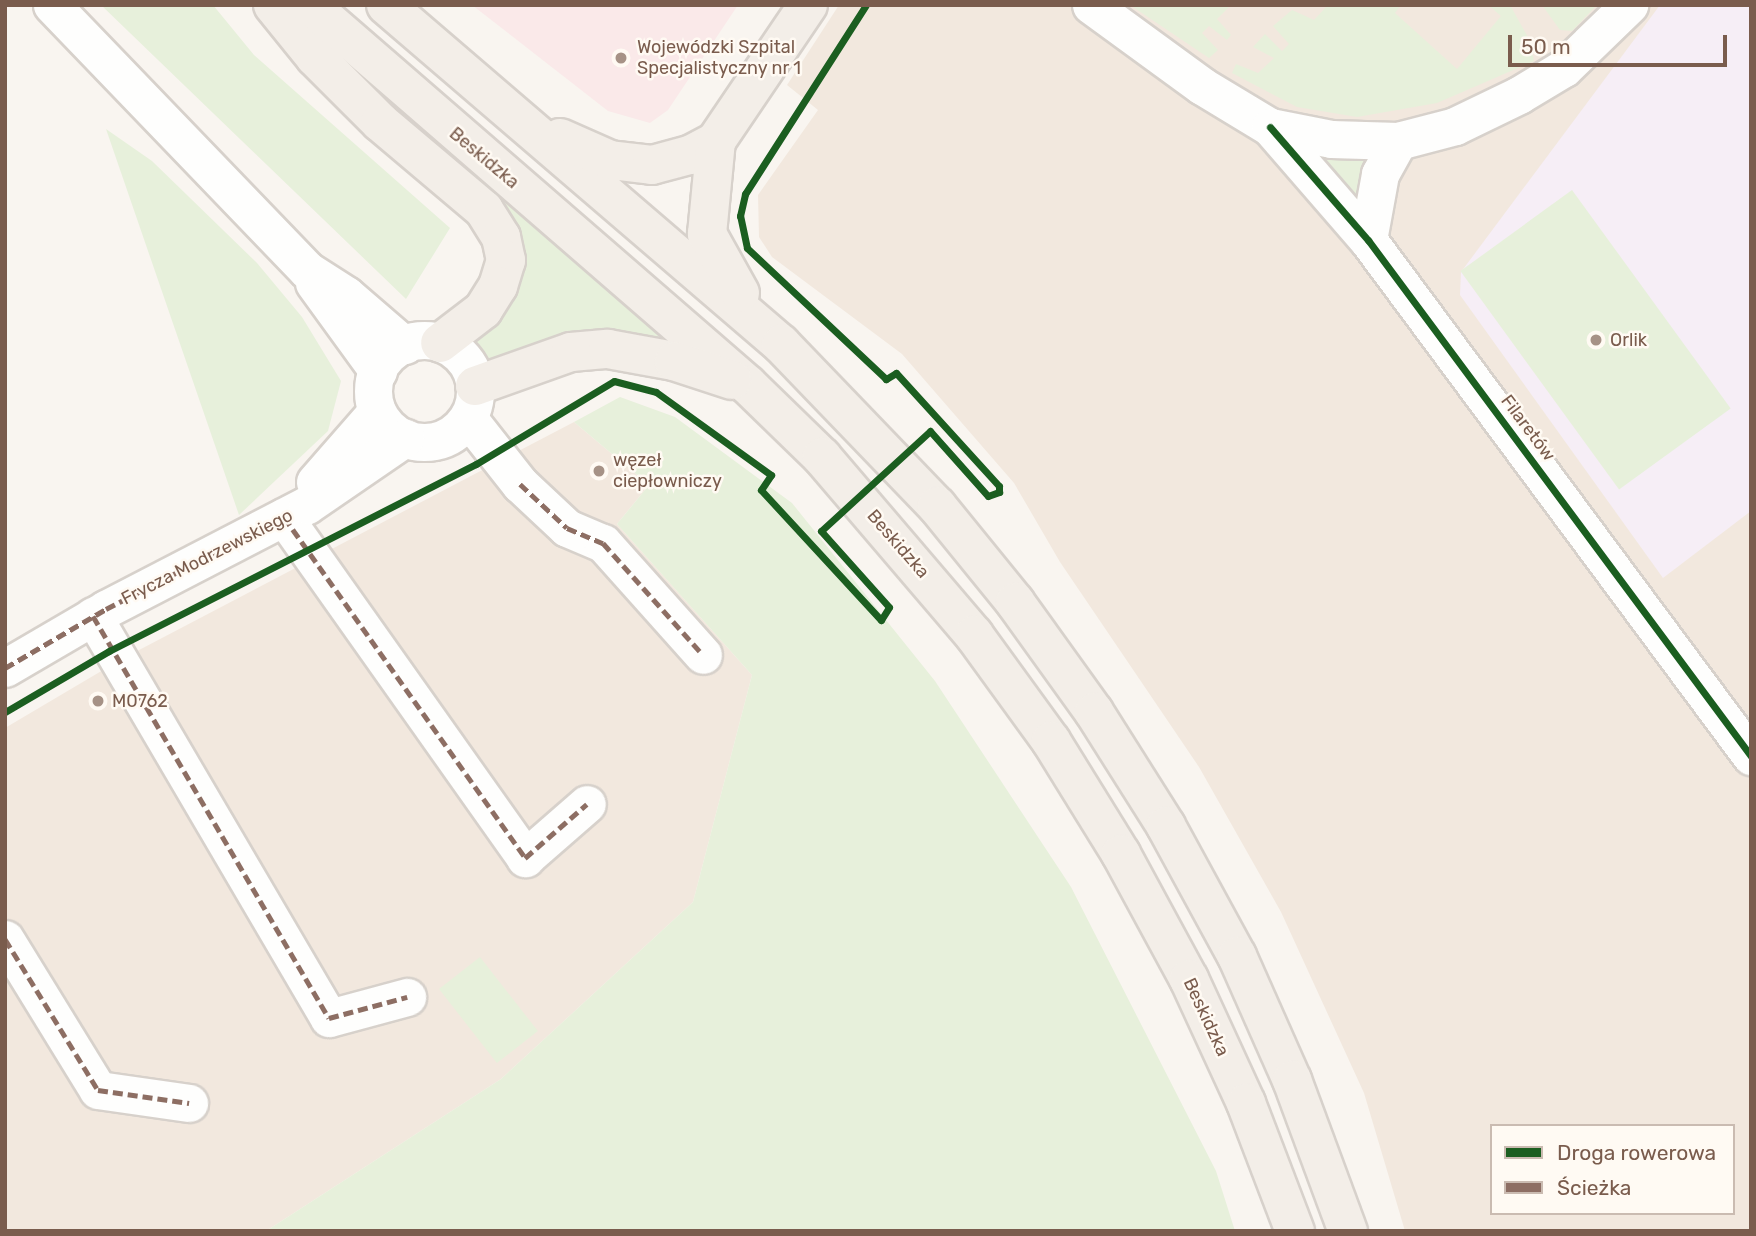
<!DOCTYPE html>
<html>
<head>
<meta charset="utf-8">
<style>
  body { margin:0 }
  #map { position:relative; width:1756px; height:1236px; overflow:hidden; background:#f9f5f0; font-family:Rubik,sans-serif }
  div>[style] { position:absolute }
  .residential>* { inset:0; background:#f2e8de }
  .education>* { inset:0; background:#f6eef6 }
  .medical>* { inset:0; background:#fae9e9 }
  .green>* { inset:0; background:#e7f0db; transform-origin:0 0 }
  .roads { filter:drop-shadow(2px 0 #d7d1cb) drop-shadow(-2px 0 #d7d1cb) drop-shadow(0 2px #d7d1cb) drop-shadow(0 -2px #d7d1cb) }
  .minor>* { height:37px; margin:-18.5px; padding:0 18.5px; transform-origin:18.5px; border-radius:18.5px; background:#fefefd }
  .minor>.ring { margin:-18.5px; padding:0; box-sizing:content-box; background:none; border:37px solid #fefefd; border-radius:50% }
  .major>* { height:38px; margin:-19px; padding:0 19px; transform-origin:19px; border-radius:19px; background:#f3eee8 }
  .quiet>* { height:5px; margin-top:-2.5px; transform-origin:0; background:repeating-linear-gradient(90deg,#8d6e63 0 10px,transparent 0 15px) }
  .cycleway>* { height:7px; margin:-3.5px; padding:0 3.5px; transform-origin:3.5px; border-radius:3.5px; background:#1b5e20 }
  .dots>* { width:19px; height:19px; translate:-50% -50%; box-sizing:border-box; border:4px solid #fffaf3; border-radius:50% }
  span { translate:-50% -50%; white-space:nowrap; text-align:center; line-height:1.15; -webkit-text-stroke:5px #fffaf3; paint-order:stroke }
  .poi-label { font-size:18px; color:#7a5c4d }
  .left { translate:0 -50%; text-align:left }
  .street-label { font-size:18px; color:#7a5c4d }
  .frame { position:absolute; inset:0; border:7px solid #7a5c4d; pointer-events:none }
  .legend { position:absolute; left:1490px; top:1124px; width:245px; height:91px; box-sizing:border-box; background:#fffaf3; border:2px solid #cabbb1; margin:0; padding:9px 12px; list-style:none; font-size:21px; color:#7a5c4d }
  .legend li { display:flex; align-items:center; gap:14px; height:35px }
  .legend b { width:35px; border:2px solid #cabbb1 }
  .scale { position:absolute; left:1508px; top:35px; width:219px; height:32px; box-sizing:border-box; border:4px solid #7a5c4d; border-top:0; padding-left:9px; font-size:21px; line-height:24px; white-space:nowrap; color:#7a5c4d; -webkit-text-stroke:5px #fffaf3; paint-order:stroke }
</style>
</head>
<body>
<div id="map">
  <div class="residential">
    <i style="clip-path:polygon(evenodd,839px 5px,1751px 5px,1751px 1231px,1405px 1231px,1364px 1093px,1281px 912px,1199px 767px,1060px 562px,1014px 483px,902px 354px,772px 257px,759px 237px,758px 195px,818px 110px,787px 85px,839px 5px,1492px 1126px,1733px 1126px,1733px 1213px,1492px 1213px,1492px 1126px)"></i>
    <i style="clip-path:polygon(574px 422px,649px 485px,617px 524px,752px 675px,693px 902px,501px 1079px,266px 1231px,5px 1231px,5px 728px,120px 660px)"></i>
  </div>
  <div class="education">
    <i style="clip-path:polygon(1660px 5px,1751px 5px,1751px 511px,1663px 578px,1460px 295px,1461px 272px)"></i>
  </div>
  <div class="medical">
    <i style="clip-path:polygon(472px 5px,738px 5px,668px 110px,650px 123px,608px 111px)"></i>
  </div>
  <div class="green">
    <i style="clip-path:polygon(101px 5px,213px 5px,254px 55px,450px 228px,406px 299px)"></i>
    <i style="clip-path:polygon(1130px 5px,1231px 5px,1217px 19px,1231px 35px,1227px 40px,1209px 26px,1202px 33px,1218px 50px,1209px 58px)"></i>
    <i style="clip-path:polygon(1328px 5px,1401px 5px,1395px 13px,1457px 69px,1501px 16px,1488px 5px,1510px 5px,1529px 39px,1534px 61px,1437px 103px,1357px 117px,1297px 107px,1232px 73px,1236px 64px,1258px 73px,1274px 58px,1253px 47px,1265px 34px,1282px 51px,1289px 44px,1273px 26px,1292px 10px,1314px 20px)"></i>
    <i style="clip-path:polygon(1542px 5px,1597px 5px,1572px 31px,1560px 30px)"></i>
    <i style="clip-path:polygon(106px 129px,152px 161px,257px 263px,302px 317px,341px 381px,328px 431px,239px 515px)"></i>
    <i style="clip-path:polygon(1301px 142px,1378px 150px,1360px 207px)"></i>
    <i style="left:1572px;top:190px;width:270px;height:138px;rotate:54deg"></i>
    <i style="clip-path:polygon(501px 199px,666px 337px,662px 345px,485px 369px,467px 343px,497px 314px,496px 205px)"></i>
    <i style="clip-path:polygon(620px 397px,675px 417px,792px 503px,935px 681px,1071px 887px,1216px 1171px,1235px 1231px,266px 1231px,501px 1079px,693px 902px,752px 675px,617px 524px,649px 485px,574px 422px)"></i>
    <i style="left:480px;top:957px;width:94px;height:52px;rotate:52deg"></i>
  </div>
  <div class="roads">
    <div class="minor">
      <i style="left:52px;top:5px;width:368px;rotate:46.1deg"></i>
      <i style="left:307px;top:270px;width:46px;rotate:32.7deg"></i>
      <i style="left:346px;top:295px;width:77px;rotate:40.8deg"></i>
      <i style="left:1091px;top:5px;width:137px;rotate:36.1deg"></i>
      <i style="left:1202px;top:86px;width:79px;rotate:31.1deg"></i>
      <i style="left:1270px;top:127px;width:62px;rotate:11.1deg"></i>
      <i style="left:1331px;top:139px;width:67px;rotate:1.7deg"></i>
      <i style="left:1398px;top:141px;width:59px;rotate:-14.7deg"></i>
      <i style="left:1455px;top:126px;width:71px;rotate:-25.8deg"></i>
      <i style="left:1519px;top:95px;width:52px;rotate:-31deg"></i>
      <i style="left:1564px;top:68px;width:91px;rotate:-44.1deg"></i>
      <i style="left:1270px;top:127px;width:150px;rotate:49.1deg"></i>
      <i style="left:1368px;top:240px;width:643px;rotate:53.42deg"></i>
      <i style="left:1368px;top:240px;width:67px;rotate:-79.7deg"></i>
      <i style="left:1380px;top:174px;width:38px;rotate:-61deg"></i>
      <i style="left:314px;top:283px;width:109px;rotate:54deg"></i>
      <i class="ring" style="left:373px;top:340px;width:65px;height:65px"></i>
      <i style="left:468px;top:418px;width:84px;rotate:51.8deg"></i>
      <i style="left:520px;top:484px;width:64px;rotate:43.1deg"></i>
      <i style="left:567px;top:528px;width:39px;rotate:23deg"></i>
      <i style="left:603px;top:543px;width:150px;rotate:48.2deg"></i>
      <i style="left:315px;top:482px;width:94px;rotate:-48.9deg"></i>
      <i style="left:284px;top:517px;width:418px;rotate:54.7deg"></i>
      <i style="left:525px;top:858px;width:82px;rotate:-41.1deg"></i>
      <i style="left:93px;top:616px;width:466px;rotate:59.6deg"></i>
      <i style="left:329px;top:1018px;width:81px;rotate:-15.1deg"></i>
      <i style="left:5px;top:668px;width:117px;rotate:-30.3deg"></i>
      <i style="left:106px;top:609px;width:226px;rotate:-27.4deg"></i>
      <i style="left:307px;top:505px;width:119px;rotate:-34.4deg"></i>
      <i style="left:5px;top:939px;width:177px;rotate:58.4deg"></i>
      <i style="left:98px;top:1090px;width:92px;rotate:8.1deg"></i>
    </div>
    <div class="major">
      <i style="left:273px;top:5px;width:67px;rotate:51.1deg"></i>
      <i style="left:315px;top:57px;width:92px;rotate:45deg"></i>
      <i style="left:380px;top:122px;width:136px;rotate:40.2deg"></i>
      <i style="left:484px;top:210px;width:32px;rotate:58deg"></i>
      <i style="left:501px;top:237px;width:24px;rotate:78deg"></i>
      <i style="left:506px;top:260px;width:27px;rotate:107deg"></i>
      <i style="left:498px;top:286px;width:28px;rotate:122deg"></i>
      <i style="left:483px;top:310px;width:54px;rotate:142.5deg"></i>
      <i style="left:310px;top:5px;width:580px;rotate:40.94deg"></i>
      <i style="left:748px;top:385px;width:103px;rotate:44.2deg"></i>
      <i style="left:822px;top:457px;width:234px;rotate:49.5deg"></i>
      <i style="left:974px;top:635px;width:131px;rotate:54deg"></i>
      <i style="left:1051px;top:741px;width:133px;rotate:58.2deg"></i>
      <i style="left:1121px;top:854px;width:142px;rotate:61.5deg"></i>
      <i style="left:1189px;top:979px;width:136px;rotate:65.3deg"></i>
      <i style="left:1246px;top:1103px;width:137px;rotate:69.1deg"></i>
      <i style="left:386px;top:5px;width:521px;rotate:40.64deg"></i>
      <i style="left:781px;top:344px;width:225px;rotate:46.1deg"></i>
      <i style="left:937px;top:506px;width:124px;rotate:50.9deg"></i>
      <i style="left:1015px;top:602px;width:135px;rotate:54.3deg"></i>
      <i style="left:1094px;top:712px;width:135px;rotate:57.7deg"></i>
      <i style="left:1166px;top:826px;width:148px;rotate:61.4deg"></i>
      <i style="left:1237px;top:956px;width:136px;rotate:66.1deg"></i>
      <i style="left:1292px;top:1080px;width:161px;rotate:69.7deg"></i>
      <i style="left:560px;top:138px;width:55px;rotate:23.7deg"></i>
      <i style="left:610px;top:160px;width:42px;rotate:6.8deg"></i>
      <i style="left:652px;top:165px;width:39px;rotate:-15deg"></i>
      <i style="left:690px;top:155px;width:30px;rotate:-28deg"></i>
      <i style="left:740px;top:293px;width:68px;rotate:-119.2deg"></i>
      <i style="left:707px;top:234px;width:93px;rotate:-84.5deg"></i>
      <i style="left:716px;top:141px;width:164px;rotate:-55.9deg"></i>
      <i style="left:475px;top:386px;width:102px;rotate:-19.5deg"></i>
      <i style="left:571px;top:352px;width:37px;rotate:-5deg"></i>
      <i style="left:608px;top:349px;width:67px;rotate:10.3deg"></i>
      <i style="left:674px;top:361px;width:61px;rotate:18.1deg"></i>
    </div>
  </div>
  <div class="quiet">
    <i style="left:520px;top:484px;width:64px;rotate:43.1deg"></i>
    <i style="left:567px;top:528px;width:39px;rotate:23deg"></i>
    <i style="left:603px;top:543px;width:150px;rotate:48.2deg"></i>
    <i style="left:93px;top:616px;width:466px;rotate:59.6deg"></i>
    <i style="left:329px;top:1018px;width:81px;rotate:-15.1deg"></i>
    <i style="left:5px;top:668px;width:117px;rotate:-30.3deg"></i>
    <i style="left:106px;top:609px;width:200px;rotate:-27.3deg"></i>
    <i style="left:284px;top:517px;width:418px;rotate:54.7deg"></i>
    <i style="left:525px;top:858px;width:82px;rotate:-41.1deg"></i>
    <i style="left:5px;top:939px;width:177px;rotate:58.4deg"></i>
    <i style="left:98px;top:1090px;width:92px;rotate:8.1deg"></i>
  </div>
  <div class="cycleway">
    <i style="left:1270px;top:127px;width:150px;rotate:49.1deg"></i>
    <i style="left:1368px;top:240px;width:643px;rotate:53.42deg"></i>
    <i style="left:5px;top:712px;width:121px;rotate:-30.4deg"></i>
    <i style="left:109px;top:651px;width:412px;rotate:-27deg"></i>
    <i style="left:476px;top:464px;width:161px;rotate:-31deg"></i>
    <i style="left:614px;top:381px;width:43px;rotate:14.7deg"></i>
    <i style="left:656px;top:392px;width:142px;rotate:35.8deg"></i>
    <i style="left:771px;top:475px;width:18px;rotate:124deg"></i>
    <i style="left:761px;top:490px;width:177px;rotate:47.3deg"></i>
    <i style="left:881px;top:620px;width:15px;rotate:-58deg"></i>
    <i style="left:889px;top:607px;width:102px;rotate:-131.8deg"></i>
    <i style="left:821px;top:531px;width:148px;rotate:-42.5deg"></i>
    <i style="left:930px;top:431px;width:87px;rotate:48.3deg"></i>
    <i style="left:988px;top:496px;width:12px;rotate:-20deg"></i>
    <i style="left:999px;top:492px;width:6px;rotate:-90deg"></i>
    <i style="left:999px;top:486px;width:153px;rotate:-132.3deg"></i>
    <i style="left:896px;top:373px;width:12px;rotate:149deg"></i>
    <i style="left:886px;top:379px;width:191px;rotate:-136.7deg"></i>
    <i style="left:747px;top:248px;width:33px;rotate:-102deg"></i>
    <i style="left:740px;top:216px;width:23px;rotate:-77deg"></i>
    <i style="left:745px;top:194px;width:224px;rotate:-57.4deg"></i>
  </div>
  <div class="dots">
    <i style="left:621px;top:58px;background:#a69286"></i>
    <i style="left:1596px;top:340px;background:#a69286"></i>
    <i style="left:599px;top:471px;background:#a69286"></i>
    <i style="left:98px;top:701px;background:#a69286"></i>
  </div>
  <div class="poi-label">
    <span class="left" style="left:637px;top:58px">Wojewódzki Szpital<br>Specjalistyczny nr 1</span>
    <span class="left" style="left:1610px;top:340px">Orlik</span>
    <span class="left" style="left:613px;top:471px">węzeł<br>ciepłowniczy</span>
    <span class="left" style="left:112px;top:701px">M0762</span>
  </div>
  <div class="street-label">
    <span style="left:484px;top:158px;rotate:40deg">Beskidzka</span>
    <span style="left:1528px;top:428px;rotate:53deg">Filaretów</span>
    <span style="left:898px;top:544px;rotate:49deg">Beskidzka</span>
    <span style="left:207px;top:557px;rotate:-27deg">Frycza Modrzewskiego</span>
    <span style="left:1206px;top:1017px;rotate:65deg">Beskidzka</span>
  </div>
  <div class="frame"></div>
  <ul class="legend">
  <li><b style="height:9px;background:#1b5e20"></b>Droga rowerowa</li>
  <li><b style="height:9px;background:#8d6e63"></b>Ścieżka</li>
  </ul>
  <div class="scale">50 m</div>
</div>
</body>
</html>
